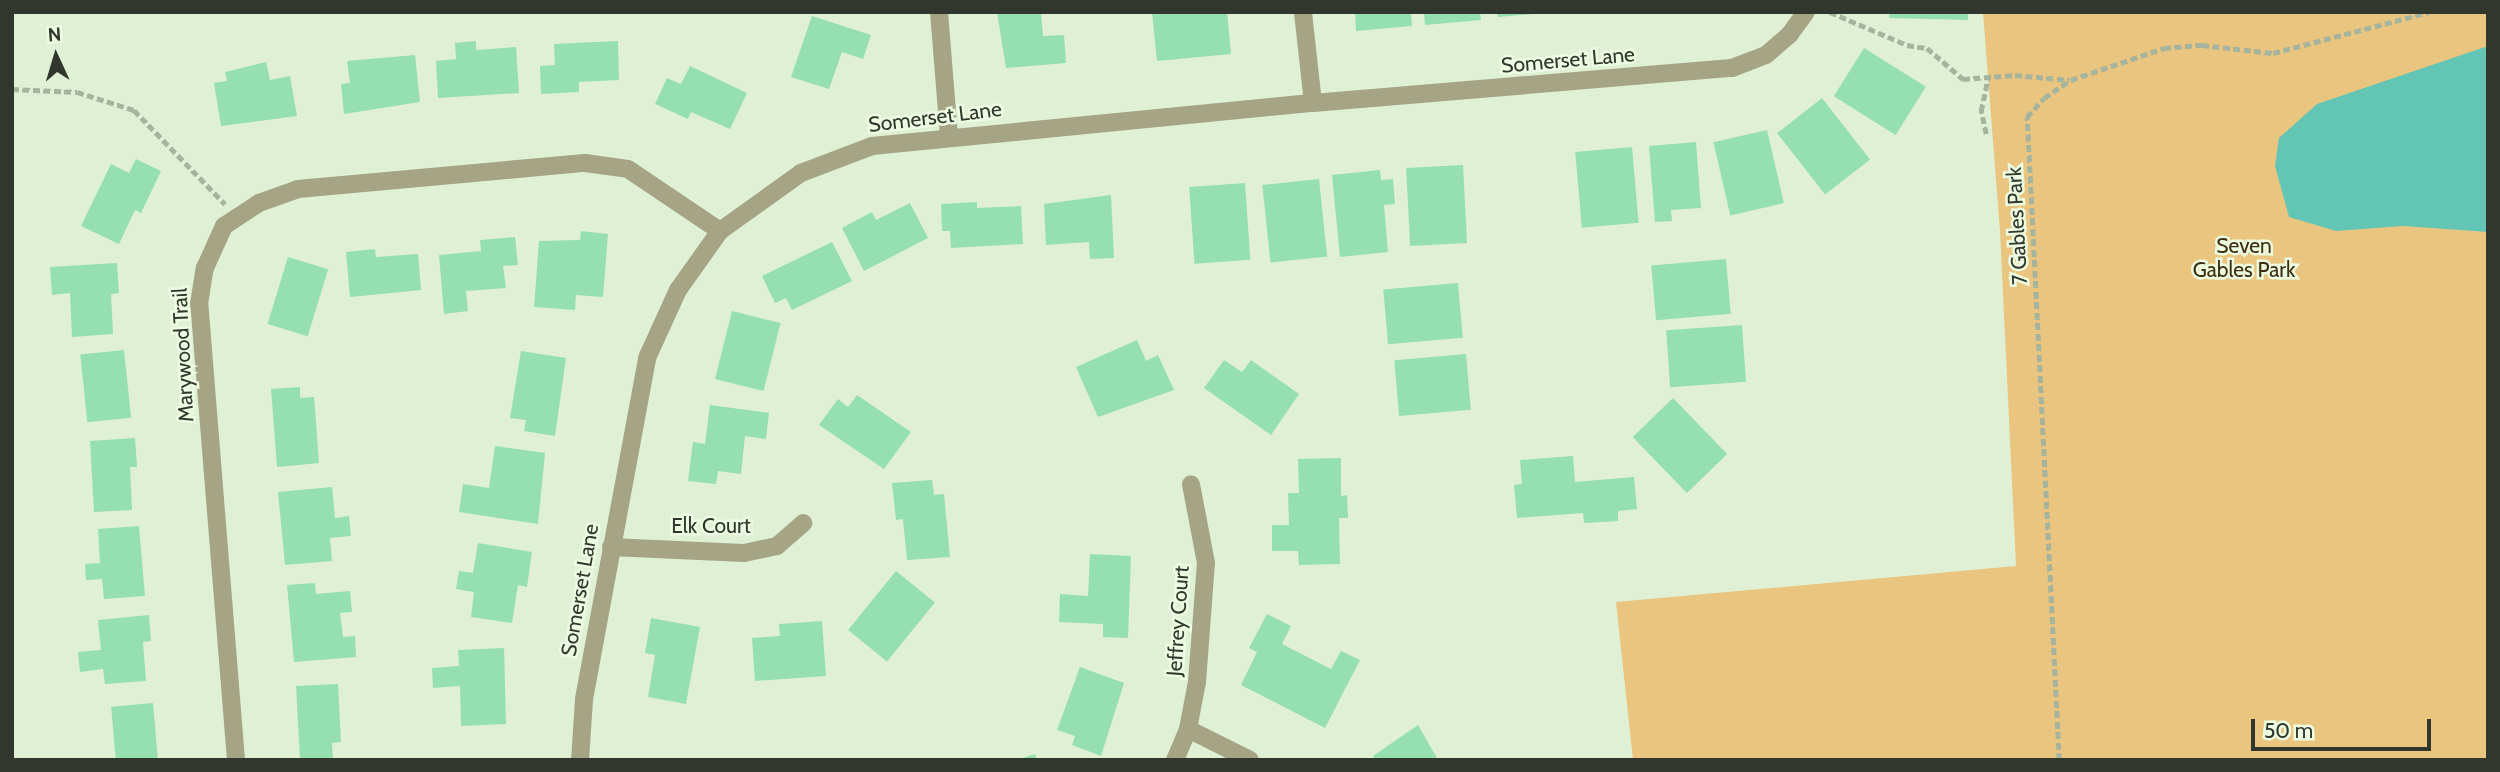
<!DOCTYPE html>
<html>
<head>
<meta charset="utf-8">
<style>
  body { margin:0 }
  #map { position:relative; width:2500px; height:772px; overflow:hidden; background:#dff0d4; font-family:Cabin,sans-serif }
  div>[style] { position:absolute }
  .green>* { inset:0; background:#e9c57f }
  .water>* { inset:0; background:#63c6b5 }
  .building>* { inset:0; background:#96dfb1; transform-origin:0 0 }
  .path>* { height:4.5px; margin-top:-2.25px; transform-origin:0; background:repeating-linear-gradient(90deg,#a6b49d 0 7px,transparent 0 10.5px) }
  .street>* { height:18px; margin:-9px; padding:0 9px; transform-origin:9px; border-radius:9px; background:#a5a586 }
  span { translate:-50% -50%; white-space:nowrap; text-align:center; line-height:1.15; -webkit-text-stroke:5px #edfde1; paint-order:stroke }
  .street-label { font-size:21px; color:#31372c }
  .park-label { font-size:21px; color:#3d2e0f }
  .frame { position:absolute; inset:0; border:14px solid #31372c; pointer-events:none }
  .north { position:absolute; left:21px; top:21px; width:70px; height:70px; -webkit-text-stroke:5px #edfde1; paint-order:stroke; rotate:356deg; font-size:19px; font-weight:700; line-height:28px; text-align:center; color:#31372c }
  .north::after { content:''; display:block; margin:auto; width:24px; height:32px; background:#31372c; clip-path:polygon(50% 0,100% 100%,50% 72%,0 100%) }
  .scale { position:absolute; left:2251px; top:719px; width:180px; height:32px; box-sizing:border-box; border:4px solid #31372c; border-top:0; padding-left:9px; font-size:21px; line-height:24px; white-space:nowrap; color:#31372c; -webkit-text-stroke:5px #edfde1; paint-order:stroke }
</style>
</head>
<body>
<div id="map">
  <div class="green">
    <i style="clip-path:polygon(1983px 12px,2488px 12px,2488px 760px,1633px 760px,1616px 602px,2016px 566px,2000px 231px)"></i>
  </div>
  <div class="water">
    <i style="clip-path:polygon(2488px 46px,2488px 232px,2403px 226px,2336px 231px,2289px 217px,2275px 166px,2279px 138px,2317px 104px)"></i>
  </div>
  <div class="building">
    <i style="clip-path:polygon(997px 12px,1041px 12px,1043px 36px,1064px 35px,1066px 63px,1006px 68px)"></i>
    <i style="clip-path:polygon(1152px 12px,1227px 12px,1231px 54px,1157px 61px)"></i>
    <i style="clip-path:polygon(1355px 12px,1411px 12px,1412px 26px,1356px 31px)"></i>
    <i style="clip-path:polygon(1424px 12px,1480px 12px,1481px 20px,1425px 25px)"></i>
    <i style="clip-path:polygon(1497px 12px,1533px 12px,1533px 14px,1498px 17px)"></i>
    <i style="clip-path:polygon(1890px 12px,1968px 12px,1968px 20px,1889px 18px)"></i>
    <i style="clip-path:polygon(812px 16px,871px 35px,863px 59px,842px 52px,829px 89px,791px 77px)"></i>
    <i style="clip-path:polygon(476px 41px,476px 50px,516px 47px,519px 93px,438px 98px,436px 61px,456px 59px,455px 43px)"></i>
    <i style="clip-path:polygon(618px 41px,619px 80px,579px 82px,579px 92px,541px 94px,540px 66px,555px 65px,554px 44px)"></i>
    <i style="left:1864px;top:48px;width:73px;height:57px;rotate:32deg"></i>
    <i style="clip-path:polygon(415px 55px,420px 102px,344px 114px,341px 84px,350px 83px,347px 61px)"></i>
    <i style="clip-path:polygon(266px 62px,270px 80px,290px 76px,297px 116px,221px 126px,214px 83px,227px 81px,225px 72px)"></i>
    <i style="clip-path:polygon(690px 66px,747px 93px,730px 129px,691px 112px,688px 119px,655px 104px,667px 78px,681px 84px)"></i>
    <i style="left:1822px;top:98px;width:78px;height:57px;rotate:52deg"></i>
    <i style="left:1767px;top:130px;width:75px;height:55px;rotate:77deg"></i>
    <i style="clip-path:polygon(1696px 142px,1701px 208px,1671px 210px,1672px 221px,1655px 222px,1649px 146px)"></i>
    <i style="left:1632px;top:147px;width:76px;height:57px;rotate:85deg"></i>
    <i style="clip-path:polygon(136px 159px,161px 171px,141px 213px,135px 210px,119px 244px,81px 226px,111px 164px,129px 173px)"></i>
    <i style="left:1463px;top:165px;width:78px;height:57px;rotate:87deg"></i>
    <i style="clip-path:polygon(1380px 170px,1381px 180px,1393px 179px,1395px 204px,1384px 205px,1388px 252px,1340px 257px,1332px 175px)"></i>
    <i style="left:1319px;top:179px;width:78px;height:57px;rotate:84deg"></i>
    <i style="left:1245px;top:183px;width:77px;height:56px;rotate:86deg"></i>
    <i style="clip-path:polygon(1111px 195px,1114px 258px,1090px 259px,1089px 242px,1046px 245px,1044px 204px)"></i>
    <i style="clip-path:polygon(977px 202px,977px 208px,1021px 206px,1023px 244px,951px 248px,950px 231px,942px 231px,941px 204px)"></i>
    <i style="clip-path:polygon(910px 203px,928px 238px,864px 271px,842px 228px,872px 212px,876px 220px)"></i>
    <i style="clip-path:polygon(581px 231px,608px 234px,603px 297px,576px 295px,575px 310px,534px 307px,539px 241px,580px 240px)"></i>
    <i style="clip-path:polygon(515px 237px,518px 265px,503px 266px,506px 288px,466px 291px,468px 311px,444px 314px,439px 255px,481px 251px,480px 240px)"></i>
    <i style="clip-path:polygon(832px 242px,852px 281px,792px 310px,786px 298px,775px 303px,762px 276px)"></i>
    <i style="clip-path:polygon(375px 249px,376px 257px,418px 254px,421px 290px,350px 297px,346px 252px)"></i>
    <i style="left:288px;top:257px;width:42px;height:70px;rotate:17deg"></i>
    <i style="left:1726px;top:259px;width:55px;height:75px;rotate:85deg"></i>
    <i style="clip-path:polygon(117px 263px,119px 293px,111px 294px,113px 334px,72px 337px,70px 293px,52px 295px,50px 267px)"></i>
    <i style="left:1458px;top:283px;width:55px;height:75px;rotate:85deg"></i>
    <i style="left:732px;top:311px;width:50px;height:70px;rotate:14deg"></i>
    <i style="left:1742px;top:325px;width:57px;height:76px;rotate:86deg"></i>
    <i style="clip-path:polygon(1137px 340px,1146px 361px,1158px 355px,1174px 390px,1098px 417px,1076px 367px)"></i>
    <i style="left:124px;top:350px;width:68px;height:44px;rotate:84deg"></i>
    <i style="clip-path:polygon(521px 351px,566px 358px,555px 436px,524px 431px,526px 420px,510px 418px)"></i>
    <i style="left:1466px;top:354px;width:56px;height:72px;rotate:85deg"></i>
    <i style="clip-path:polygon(1224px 360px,1242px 372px,1251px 360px,1299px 394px,1271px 435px,1204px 388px)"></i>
    <i style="clip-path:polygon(300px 387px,300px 398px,314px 397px,319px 463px,277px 467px,271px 389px)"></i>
    <i style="clip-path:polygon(857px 395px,911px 432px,884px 469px,819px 425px,838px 399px,848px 407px)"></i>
    <i style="left:1673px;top:398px;width:78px;height:56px;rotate:46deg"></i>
    <i style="clip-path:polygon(710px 405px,769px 413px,766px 439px,745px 436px,741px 474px,718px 471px,716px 484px,688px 481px,693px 442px,705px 444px)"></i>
    <i style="clip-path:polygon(135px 438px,137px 467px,130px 467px,132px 510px,94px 512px,90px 441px)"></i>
    <i style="clip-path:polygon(495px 446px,545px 453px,538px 524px,459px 512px,463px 484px,489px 488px)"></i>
    <i style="clip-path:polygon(1573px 456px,1575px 482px,1634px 477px,1637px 509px,1618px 511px,1618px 521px,1584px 523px,1583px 513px,1517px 518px,1514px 485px,1522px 484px,1520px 460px)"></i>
    <i style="clip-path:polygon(1341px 458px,1341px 496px,1347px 495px,1348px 518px,1339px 518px,1340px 564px,1299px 565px,1298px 551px,1272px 551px,1272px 525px,1289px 525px,1288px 493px,1299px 493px,1298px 459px)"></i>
    <i style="clip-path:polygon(932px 480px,934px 495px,944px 494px,950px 557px,907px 560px,903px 519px,896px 520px,892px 483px)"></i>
    <i style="clip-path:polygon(332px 487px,335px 518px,349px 516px,351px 536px,330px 538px,332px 561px,285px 565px,278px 492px)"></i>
    <i style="clip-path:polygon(139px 526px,145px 596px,104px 599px,102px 579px,86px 580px,85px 564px,100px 563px,98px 529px)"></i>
    <i style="clip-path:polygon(478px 543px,532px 552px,527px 587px,518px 585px,512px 623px,471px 617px,474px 592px,456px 589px,459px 571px,473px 573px)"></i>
    <i style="clip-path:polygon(1090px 554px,1131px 556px,1128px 638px,1103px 637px,1103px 624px,1059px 622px,1060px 594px,1088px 596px)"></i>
    <i style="left:896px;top:571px;width:50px;height:76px;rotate:39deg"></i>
    <i style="clip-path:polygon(315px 583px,316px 594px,350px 591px,352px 612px,340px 613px,343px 637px,355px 636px,356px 657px,294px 662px,287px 585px)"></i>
    <i style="clip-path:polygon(1267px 614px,1291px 626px,1282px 644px,1331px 669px,1341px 651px,1360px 660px,1325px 728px,1241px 685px,1257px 652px,1249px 648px)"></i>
    <i style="clip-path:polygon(149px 615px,151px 641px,143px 642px,146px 681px,105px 684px,103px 669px,80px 672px,78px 652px,101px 650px,98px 620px)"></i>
    <i style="clip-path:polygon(651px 618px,700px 627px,686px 704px,648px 697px,655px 655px,645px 653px)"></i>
    <i style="clip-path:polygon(822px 621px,826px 676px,755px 681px,752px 638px,780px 636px,779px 624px)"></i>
    <i style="clip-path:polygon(504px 648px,506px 724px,461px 726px,460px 686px,433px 688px,432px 668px,459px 666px,458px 650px)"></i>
    <i style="clip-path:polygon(1080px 667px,1124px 683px,1101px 756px,1072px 745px,1075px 736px,1057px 730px)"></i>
    <i style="clip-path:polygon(338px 684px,341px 742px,332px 743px,333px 760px,300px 760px,296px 686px)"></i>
    <i style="left:153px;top:703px;width:57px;height:42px;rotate:85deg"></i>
    <i style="clip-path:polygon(1418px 725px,1438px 760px,1375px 760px,1373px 756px)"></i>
    <i style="clip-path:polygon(1035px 754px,1037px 760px,1020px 760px,1020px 759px)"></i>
  </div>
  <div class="path">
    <i style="left:1830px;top:12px;width:84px;rotate:23.2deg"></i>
    <i style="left:1907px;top:45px;width:20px;rotate:9deg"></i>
    <i style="left:1927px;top:48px;width:48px;rotate:40.7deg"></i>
    <i style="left:1963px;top:79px;width:52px;rotate:-4.4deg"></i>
    <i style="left:2015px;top:75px;width:54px;rotate:5.3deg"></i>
    <i style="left:12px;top:89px;width:65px;rotate:2.6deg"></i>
    <i style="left:77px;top:92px;width:60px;rotate:17.5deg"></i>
    <i style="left:134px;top:110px;width:131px;rotate:45.9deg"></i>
    <i style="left:1986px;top:134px;width:24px;rotate:-102deg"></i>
    <i style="left:1981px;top:111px;width:35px;rotate:-78deg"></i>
    <i style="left:2059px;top:760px;width:644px;rotate:-92.85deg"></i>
    <i style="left:2027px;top:117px;width:25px;rotate:-48deg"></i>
    <i style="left:2044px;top:98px;width:32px;rotate:-34deg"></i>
    <i style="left:2071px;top:80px;width:98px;rotate:-19deg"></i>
    <i style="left:2164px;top:48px;width:38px;rotate:-5deg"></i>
    <i style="left:2202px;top:45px;width:71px;rotate:6.4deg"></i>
    <i style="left:2273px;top:53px;width:161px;rotate:-14.7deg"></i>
  </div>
  <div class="street">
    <i style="left:939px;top:12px;width:124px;rotate:85.4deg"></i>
    <i style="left:1313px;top:103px;width:420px;rotate:-4.8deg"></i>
    <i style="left:1732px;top:68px;width:36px;rotate:-21deg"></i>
    <i style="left:1766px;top:55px;width:32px;rotate:-41deg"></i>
    <i style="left:1790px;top:34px;width:27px;rotate:-54deg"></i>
    <i style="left:611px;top:547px;width:133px;rotate:2.6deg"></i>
    <i style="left:744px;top:553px;width:34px;rotate:-12deg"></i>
    <i style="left:777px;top:546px;width:35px;rotate:-41deg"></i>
    <i style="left:1188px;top:729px;width:69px;rotate:26.6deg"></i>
    <i style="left:236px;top:760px;width:457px;rotate:-94.6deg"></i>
    <i style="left:199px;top:304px;width:36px;rotate:-81deg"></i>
    <i style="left:205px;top:268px;width:46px;rotate:-65.7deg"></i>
    <i style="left:224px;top:226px;width:42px;rotate:-33.3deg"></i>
    <i style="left:259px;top:203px;width:41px;rotate:-19.7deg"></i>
    <i style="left:298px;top:189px;width:288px;rotate:-5.2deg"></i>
    <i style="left:585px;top:163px;width:43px;rotate:7.9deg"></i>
    <i style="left:628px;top:169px;width:111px;rotate:34deg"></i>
    <i style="left:580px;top:760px;width:61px;rotate:-86.2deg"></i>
    <i style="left:584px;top:699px;width:347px;rotate:-79.5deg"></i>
    <i style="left:647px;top:358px;width:75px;rotate:-65.5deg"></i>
    <i style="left:678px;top:290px;width:72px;rotate:-54.6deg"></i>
    <i style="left:720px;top:231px;width:100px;rotate:-35.6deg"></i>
    <i style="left:801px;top:173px;width:76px;rotate:-20.8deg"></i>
    <i style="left:872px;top:146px;width:443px;rotate:-5.6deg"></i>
    <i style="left:1313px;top:103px;width:92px;rotate:-96.3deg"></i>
    <i style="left:1175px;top:760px;width:34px;rotate:-67deg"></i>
    <i style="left:1188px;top:729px;width:48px;rotate:-79.2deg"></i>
    <i style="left:1197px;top:682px;width:119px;rotate:-85.7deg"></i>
    <i style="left:1206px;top:563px;width:80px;rotate:-100.8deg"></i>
  </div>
  <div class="street-label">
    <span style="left:1568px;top:60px;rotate:-5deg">Somerset Lane</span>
    <span style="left:935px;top:117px;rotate:-7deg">Somerset Lane</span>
    <span style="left:2017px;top:226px;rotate:-93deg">7 Gables Park</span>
    <span style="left:183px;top:355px;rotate:-93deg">Marywood Trail</span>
    <span style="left:711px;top:526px">Elk Court</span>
    <span style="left:580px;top:590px;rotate:-80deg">Somerset Lane</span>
    <span style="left:1178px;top:621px;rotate:-86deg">Jeffrey Court</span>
  </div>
  <div class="park-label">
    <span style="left:2244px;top:258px">Seven<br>Gables Park</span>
  </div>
  <div class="frame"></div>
  <div class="north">N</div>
  <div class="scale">50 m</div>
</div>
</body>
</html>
